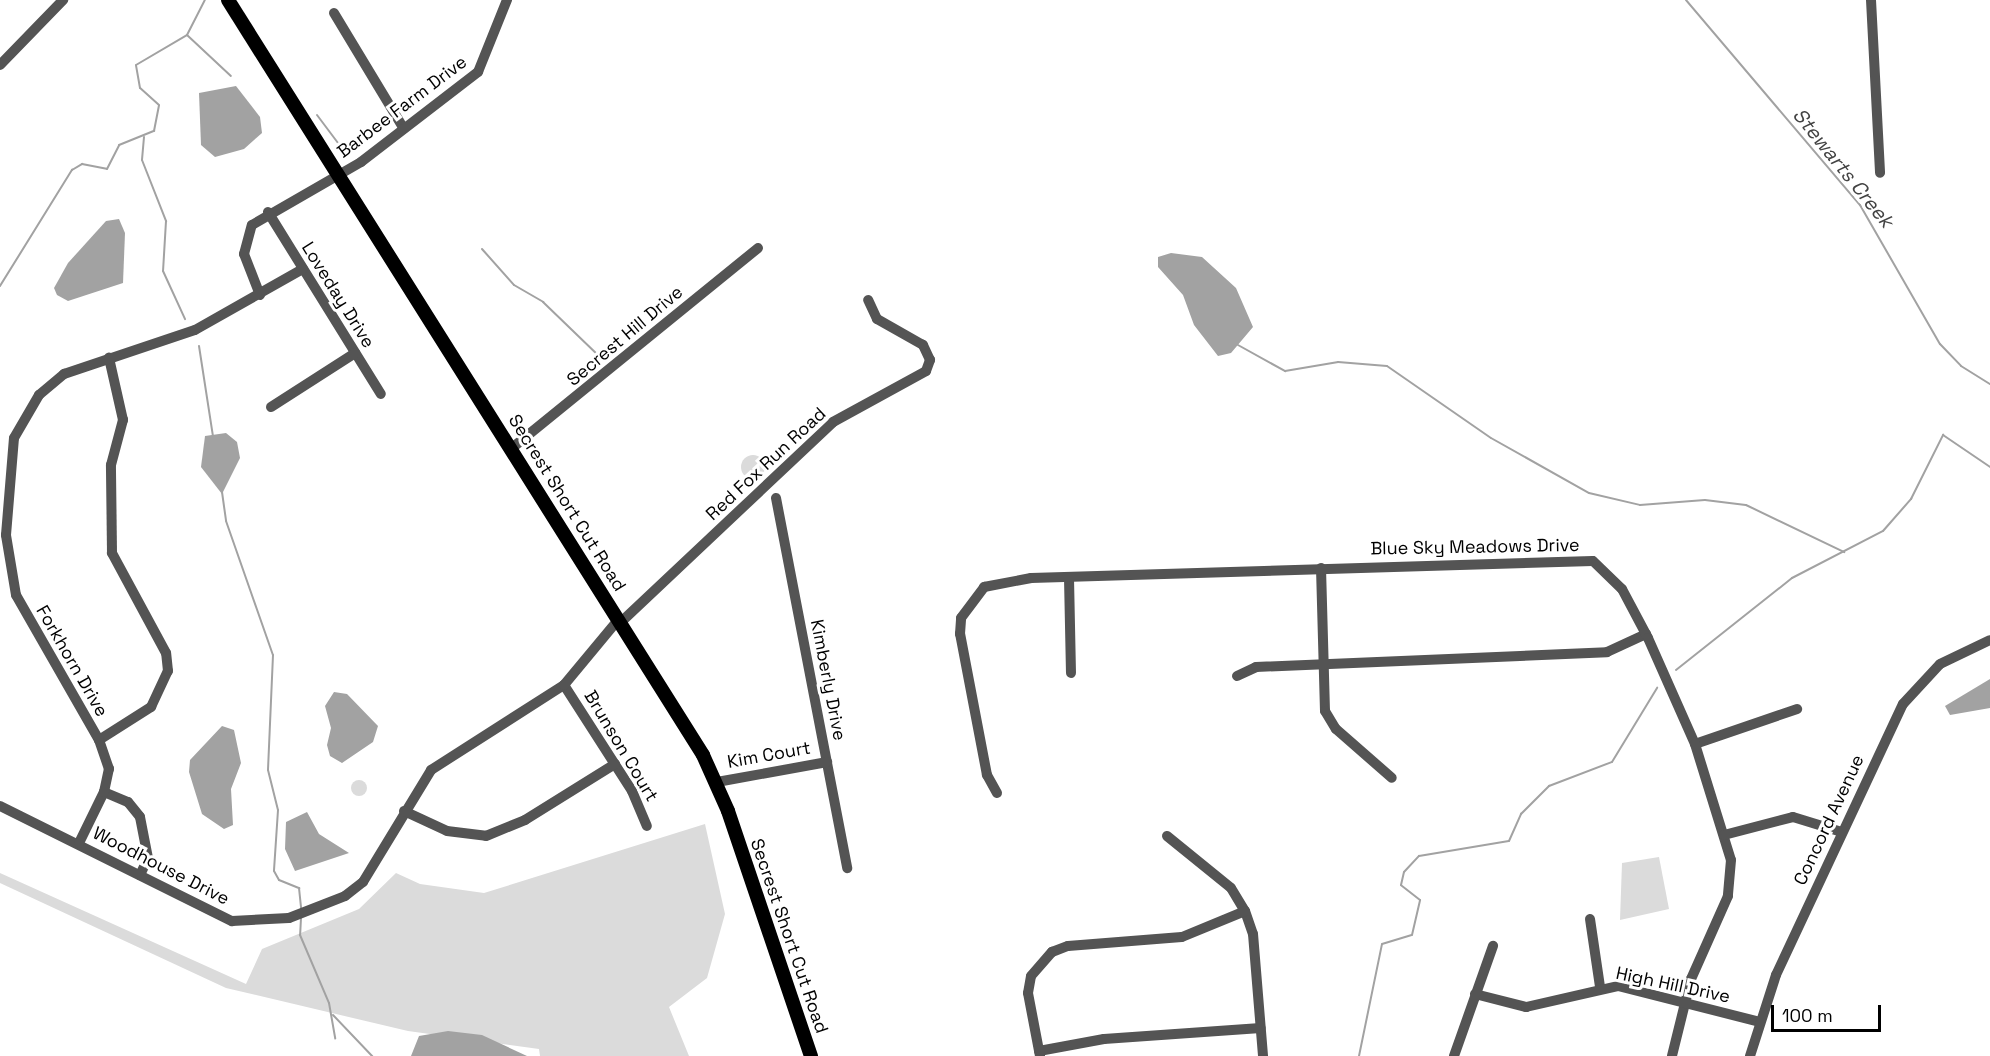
<!DOCTYPE html>
<html>
<head>
<meta charset="utf-8">
<style>
  body { margin:0 }
  #map { position:relative; width:1990px; height:1056px; overflow:hidden; background:#fff; font-family:"Space Grotesk",sans-serif }
  div>[style] { position:absolute }
  .green>* { inset:0; background:#dbdbdb }
  .round { border-radius:50% }
  .water>* { inset:0; background:#a2a2a2 }
  .stream>* { height:2px; margin:-1px; padding:0 1px; transform-origin:1px; border-radius:1px; background:#a2a2a2 }
  .minor>* { height:10px; margin:-5px; padding:0 5px; transform-origin:5px; border-radius:5px; background:#545454 }
  .major>* { height:14px; margin:-7px; padding:0 7px; transform-origin:7px; border-radius:7px; background:#000 }
  span { translate:-50% -50%; white-space:nowrap; text-align:center; line-height:1.15; -webkit-text-stroke:6px #fff; paint-order:stroke }
  .street-label { font-size:18px; color:#000 }
  .water-label { font-size:20px; color:#434343; font-style:italic }
  .scale { position:absolute; left:1771px; top:1005px; width:110px; height:27px; box-sizing:border-box; border:3px solid #000; border-top:0; padding-left:8px; font-size:18px; line-height:21px; white-space:nowrap; color:#000; -webkit-text-stroke:4px #fff; paint-order:stroke }
</style>
</head>
<body>
<div id="map">
  <div class="green">
    <i class="round" style="left:741px;top:455px;width:24px;height:24px"></i>
    <i class="round" style="left:351px;top:780px;width:16px;height:16px"></i>
    <i style="clip-path:polygon(705px 824px,725px 914px,707px 978px,669px 1007px,689px 1056px,540px 1056px,539px 1049px,408px 1031px,226px 988px,0 883px,0 873px,246px 984px,262px 949px,359px 909px,396px 873px,420px 884px,484px 893px)"></i>
    <i style="clip-path:polygon(1659px 857px,1669px 909px,1620px 920px,1622px 863px)"></i>
  </div>
  <div class="water">
    <i style="clip-path:polygon(236px 86px,260px 117px,262px 133px,244px 149px,215px 157px,201px 145px,199px 93px)"></i>
    <i style="clip-path:polygon(119px 219px,125px 233px,123px 283px,68px 301px,57px 295px,54px 288px,68px 263px,106px 221px)"></i>
    <i style="clip-path:polygon(1171px 253px,1202px 257px,1236px 288px,1253px 327px,1231px 353px,1218px 356px,1194px 325px,1183px 295px,1158px 267px,1158px 257px)"></i>
    <i style="clip-path:polygon(226px 433px,237px 442px,240px 458px,222px 494px,201px 467px,205px 436px)"></i>
    <i style="clip-path:polygon(1990px 679px,1990px 708px,1950px 715px,1945px 706px)"></i>
    <i style="clip-path:polygon(334px 692px,347px 694px,378px 726px,373px 742px,342px 763px,330px 756px,327px 745px,331px 728px,325px 706px)"></i>
    <i style="clip-path:polygon(222px 726px,234px 730px,241px 763px,231px 789px,233px 825px,224px 829px,202px 814px,189px 772px,190px 760px)"></i>
    <i style="clip-path:polygon(307px 812px,319px 834px,349px 853px,295px 871px,285px 849px,286px 822px)"></i>
    <i style="clip-path:polygon(448px 1031px,482px 1035px,527px 1056px,411px 1056px,419px 1036px)"></i>
  </div>
  <div class="stream">
    <i style="left:1686px;top:0;width:269px;rotate:49.7deg"></i>
    <i style="left:1860px;top:205px;width:160px;rotate:60.1deg"></i>
    <i style="left:1940px;top:344px;width:30px;rotate:46deg"></i>
    <i style="left:1961px;top:366px;width:34px;rotate:32deg"></i>
    <i style="left:187px;top:35px;width:60px;rotate:43deg"></i>
    <i style="left:317px;top:115px;width:45px;rotate:53.1deg"></i>
    <i style="left:144px;top:137px;width:23px;rotate:95deg"></i>
    <i style="left:142px;top:160px;width:66px;rotate:68.5deg"></i>
    <i style="left:166px;top:221px;width:50px;rotate:93.4deg"></i>
    <i style="left:163px;top:271px;width:53px;rotate:65.4deg"></i>
    <i style="left:482px;top:249px;width:48px;rotate:48.4deg"></i>
    <i style="left:514px;top:285px;width:34px;rotate:30deg"></i>
    <i style="left:543px;top:302px;width:81px;rotate:44deg"></i>
    <i style="left:0;top:286px;width:137px;rotate:-58.2deg"></i>
    <i style="left:72px;top:170px;width:12px;rotate:-31deg"></i>
    <i style="left:82px;top:164px;width:25px;rotate:11deg"></i>
    <i style="left:107px;top:169px;width:27px;rotate:-63deg"></i>
    <i style="left:119px;top:145px;width:38px;rotate:-22deg"></i>
    <i style="left:154px;top:131px;width:26px;rotate:-79deg"></i>
    <i style="left:159px;top:105px;width:25px;rotate:-138deg"></i>
    <i style="left:140px;top:88px;width:23px;rotate:-100deg"></i>
    <i style="left:136px;top:65px;width:59px;rotate:-30.5deg"></i>
    <i style="left:187px;top:35px;width:39px;rotate:-63deg"></i>
    <i style="left:1238px;top:345px;width:54px;rotate:29deg"></i>
    <i style="left:1285px;top:371px;width:54px;rotate:-9.6deg"></i>
    <i style="left:1338px;top:362px;width:49px;rotate:4.7deg"></i>
    <i style="left:1387px;top:366px;width:126px;rotate:34.7deg"></i>
    <i style="left:1491px;top:438px;width:112px;rotate:29.3deg"></i>
    <i style="left:1589px;top:493px;width:52px;rotate:13.2deg"></i>
    <i style="left:1640px;top:505px;width:65px;rotate:-4.4deg"></i>
    <i style="left:1705px;top:500px;width:41px;rotate:7deg"></i>
    <i style="left:1746px;top:505px;width:109px;rotate:25.6deg"></i>
    <i style="left:199px;top:346px;width:91px;rotate:81.2deg"></i>
    <i style="left:222px;top:492px;width:29px;rotate:82deg"></i>
    <i style="left:226px;top:521px;width:142px;rotate:70.7deg"></i>
    <i style="left:273px;top:655px;width:115px;rotate:92.5deg"></i>
    <i style="left:268px;top:770px;width:41px;rotate:76deg"></i>
    <i style="left:278px;top:810px;width:61px;rotate:93.8deg"></i>
    <i style="left:274px;top:871px;width:10px;rotate:61deg"></i>
    <i style="left:279px;top:880px;width:22px;rotate:22deg"></i>
    <i style="left:299px;top:888px;width:20px;rotate:84deg"></i>
    <i style="left:1676px;top:670px;width:148px;rotate:-38.4deg"></i>
    <i style="left:1792px;top:578px;width:102px;rotate:-27.3deg"></i>
    <i style="left:1883px;top:531px;width:43px;rotate:-48.8deg"></i>
    <i style="left:1911px;top:499px;width:72px;rotate:-63.4deg"></i>
    <i style="left:1943px;top:435px;width:57px;rotate:34.2deg"></i>
    <i style="left:301px;top:918px;width:17px;rotate:93deg"></i>
    <i style="left:300px;top:935px;width:74px;rotate:66.9deg"></i>
    <i style="left:329px;top:1003px;width:36px;rotate:80deg"></i>
    <i style="left:333px;top:1015px;width:57px;rotate:46.4deg"></i>
    <i style="left:1359px;top:1056px;width:114px;rotate:-78.4deg"></i>
    <i style="left:1382px;top:944px;width:31px;rotate:-17deg"></i>
    <i style="left:1412px;top:935px;width:36px;rotate:-77deg"></i>
    <i style="left:1420px;top:900px;width:24px;rotate:-142deg"></i>
    <i style="left:1401px;top:885px;width:13px;rotate:-77deg"></i>
    <i style="left:1404px;top:872px;width:22px;rotate:-47deg"></i>
    <i style="left:1419px;top:856px;width:91px;rotate:-9.5deg"></i>
    <i style="left:1509px;top:841px;width:30px;rotate:-66deg"></i>
    <i style="left:1521px;top:814px;width:40px;rotate:-45deg"></i>
    <i style="left:1549px;top:786px;width:67px;rotate:-20.9deg"></i>
    <i style="left:1612px;top:762px;width:87px;rotate:-58.7deg"></i>
  </div>
  <div class="minor">
    <i style="left:1871px;top:0;width:173px;rotate:87deg"></i>
    <i style="left:334px;top:13px;width:135px;rotate:58.9deg"></i>
    <i style="left:0;top:65px;width:91px;rotate:-45.9deg"></i>
    <i style="left:268px;top:212px;width:214px;rotate:58.2deg"></i>
    <i style="left:260px;top:295px;width:44px;rotate:-111.3deg"></i>
    <i style="left:244px;top:254px;width:30px;rotate:-75deg"></i>
    <i style="left:252px;top:225px;width:126px;rotate:-30deg"></i>
    <i style="left:361px;top:162px;width:148px;rotate:-37.6deg"></i>
    <i style="left:478px;top:72px;width:78px;rotate:-68.1deg"></i>
    <i style="left:271px;top:407px;width:100px;rotate:-32.7deg"></i>
    <i style="left:512px;top:448px;width:317px;rotate:-39.1deg"></i>
    <i style="left:776px;top:498px;width:377px;rotate:79.1deg"></i>
    <i style="left:1321px;top:568px;width:143px;rotate:88.4deg"></i>
    <i style="left:1325px;top:711px;width:21px;rotate:59deg"></i>
    <i style="left:1336px;top:729px;width:74px;rotate:41.2deg"></i>
    <i style="left:1069px;top:578px;width:95px;rotate:88.8deg"></i>
    <i style="left:620px;top:623px;width:293px;rotate:-43.3deg"></i>
    <i style="left:833px;top:422px;width:106px;rotate:-28.7deg"></i>
    <i style="left:926px;top:371px;width:12px;rotate:-70deg"></i>
    <i style="left:930px;top:360px;width:17px;rotate:-115deg"></i>
    <i style="left:923px;top:345px;width:53px;rotate:-150.5deg"></i>
    <i style="left:877px;top:319px;width:21px;rotate:-115deg"></i>
    <i style="left:1237px;top:676px;width:21px;rotate:-25deg"></i>
    <i style="left:1256px;top:667px;width:351px;rotate:-2.4deg"></i>
    <i style="left:1607px;top:652px;width:43px;rotate:-24.8deg"></i>
    <i style="left:564px;top:685px;width:126px;rotate:57.3deg"></i>
    <i style="left:632px;top:791px;width:38px;rotate:67deg"></i>
    <i style="left:99px;top:740px;width:62px;rotate:-32.4deg"></i>
    <i style="left:151px;top:707px;width:40px;rotate:-65deg"></i>
    <i style="left:168px;top:671px;width:18px;rotate:-96deg"></i>
    <i style="left:166px;top:653px;width:114px;rotate:-118.4deg"></i>
    <i style="left:112px;top:553px;width:88px;rotate:-90.7deg"></i>
    <i style="left:111px;top:465px;width:47px;rotate:-75.1deg"></i>
    <i style="left:123px;top:420px;width:64px;rotate:-102.7deg"></i>
    <i style="left:1695px;top:744px;width:108px;rotate:-18.9deg"></i>
    <i style="left:717px;top:782px;width:112px;rotate:-10.3deg"></i>
    <i style="left:104px;top:792px;width:26px;rotate:23deg"></i>
    <i style="left:128px;top:802px;width:19px;rotate:51deg"></i>
    <i style="left:140px;top:817px;width:42px;rotate:79deg"></i>
    <i style="left:148px;top:858px;width:19px;rotate:115deg"></i>
    <i style="left:997px;top:793px;width:21px;rotate:-119deg"></i>
    <i style="left:987px;top:775px;width:144px;rotate:-100.8deg"></i>
    <i style="left:960px;top:634px;width:16px;rotate:-86deg"></i>
    <i style="left:961px;top:618px;width:39px;rotate:-53deg"></i>
    <i style="left:984px;top:587px;width:48px;rotate:-10.8deg"></i>
    <i style="left:1031px;top:578px;width:562px;rotate:-1.73deg"></i>
    <i style="left:1593px;top:561px;width:40px;rotate:44deg"></i>
    <i style="left:1622px;top:589px;width:55px;rotate:62deg"></i>
    <i style="left:1648px;top:638px;width:116px;rotate:66.1deg"></i>
    <i style="left:1695px;top:744px;width:121px;rotate:72.8deg"></i>
    <i style="left:1731px;top:860px;width:36px;rotate:95deg"></i>
    <i style="left:1728px;top:896px;width:91px;rotate:114deg"></i>
    <i style="left:1691px;top:979px;width:79px;rotate:103.9deg"></i>
    <i style="left:0;top:806px;width:259px;rotate:26.4deg"></i>
    <i style="left:232px;top:921px;width:57px;rotate:-3deg"></i>
    <i style="left:289px;top:918px;width:60px;rotate:-21.4deg"></i>
    <i style="left:345px;top:896px;width:23px;rotate:-38deg"></i>
    <i style="left:363px;top:882px;width:131px;rotate:-58.7deg"></i>
    <i style="left:431px;top:770px;width:158px;rotate:-32.6deg"></i>
    <i style="left:564px;top:685px;width:85px;rotate:-50.3deg"></i>
    <i style="left:404px;top:811px;width:47px;rotate:24.9deg"></i>
    <i style="left:447px;top:831px;width:39px;rotate:7deg"></i>
    <i style="left:486px;top:836px;width:42px;rotate:-22.3deg"></i>
    <i style="left:525px;top:820px;width:106px;rotate:-31.9deg"></i>
    <i style="left:1724px;top:835px;width:71px;rotate:-14.6deg"></i>
    <i style="left:1793px;top:817px;width:51px;rotate:17deg"></i>
    <i style="left:1167px;top:836px;width:82px;rotate:39.1deg"></i>
    <i style="left:1231px;top:888px;width:27px;rotate:59deg"></i>
    <i style="left:1245px;top:911px;width:24px;rotate:71deg"></i>
    <i style="left:1253px;top:934px;width:122px;rotate:85.3deg"></i>
    <i style="left:79px;top:843px;width:57px;rotate:-63.9deg"></i>
    <i style="left:104px;top:792px;width:24px;rotate:-78deg"></i>
    <i style="left:109px;top:769px;width:31px;rotate:-109deg"></i>
    <i style="left:99px;top:740px;width:167px;rotate:-119.8deg"></i>
    <i style="left:16px;top:595px;width:61px;rotate:-99.5deg"></i>
    <i style="left:6px;top:535px;width:97px;rotate:-85.3deg"></i>
    <i style="left:14px;top:438px;width:50px;rotate:-59.8deg"></i>
    <i style="left:39px;top:395px;width:33px;rotate:-40deg"></i>
    <i style="left:64px;top:374px;width:138px;rotate:-18.6deg"></i>
    <i style="left:195px;top:330px;width:124px;rotate:-29.5deg"></i>
    <i style="left:1590px;top:919px;width:69px;rotate:81.6deg"></i>
    <i style="left:1475px;top:994px;width:53px;rotate:14.3deg"></i>
    <i style="left:1526px;top:1007px;width:94px;rotate:-12.9deg"></i>
    <i style="left:1618px;top:986px;width:146px;rotate:14.2deg"></i>
    <i style="left:1039px;top:1051px;width:66px;rotate:-10.5deg"></i>
    <i style="left:1104px;top:1039px;width:157px;rotate:-4deg"></i>
    <i style="left:1040px;top:1056px;width:64px;rotate:-100.8deg"></i>
    <i style="left:1028px;top:993px;width:17px;rotate:-80deg"></i>
    <i style="left:1031px;top:976px;width:32px;rotate:-49deg"></i>
    <i style="left:1052px;top:952px;width:17px;rotate:-21deg"></i>
    <i style="left:1068px;top:946px;width:114px;rotate:-4.5deg"></i>
    <i style="left:1182px;top:937px;width:68px;rotate:-22.4deg"></i>
    <i style="left:1454px;top:1056px;width:117px;rotate:-70.5deg"></i>
    <i style="left:1750px;top:1056px;width:85px;rotate:-72.2deg"></i>
    <i style="left:1776px;top:975px;width:299px;rotate:-64.9deg"></i>
    <i style="left:1903px;top:704px;width:54px;rotate:-47.2deg"></i>
    <i style="left:1940px;top:664px;width:55px;rotate:-25.6deg"></i>
  </div>
  <div class="major">
    <i style="left:228px;top:0;width:892px;rotate:57.82deg"></i>
    <i style="left:703px;top:755px;width:61px;rotate:65.9deg"></i>
    <i style="left:728px;top:811px;width:259px;rotate:71.3deg"></i>
  </div>
  <div class="street-label">
    <span style="left:402px;top:107px;rotate:-37deg">Barbee Farm Drive</span>
    <span style="left:338px;top:295px;rotate:58deg">Loveday Drive</span>
    <span style="left:625px;top:336px;rotate:-40deg">Secrest Hill Drive</span>
    <span style="left:766px;top:464px;rotate:-43deg">Red Fox Run Road</span>
    <span style="left:567px;top:503px;rotate:58deg">Secrest Short Cut Road</span>
    <span style="left:1475px;top:547px;rotate:-1deg">Blue Sky Meadows Drive</span>
    <span style="left:72px;top:661px;rotate:60deg">Forkhorn Drive</span>
    <span style="left:828px;top:680px;rotate:79deg">Kimberly Drive</span>
    <span style="left:621px;top:746px;rotate:59deg">Brunson Court</span>
    <span style="left:769px;top:755px;rotate:-10deg">Kim Court</span>
    <span style="left:1829px;top:820px;rotate:-65deg">Concord Avenue</span>
    <span style="left:161px;top:866px;rotate:27deg">Woodhouse Drive</span>
    <span style="left:789px;top:936px;rotate:71deg">Secrest Short Cut Road</span>
    <span style="left:1673px;top:985px;rotate:12deg">High Hill Drive</span>
  </div>
  <div class="water-label">
    <span style="left:1843px;top:168px;rotate:51deg">Stewarts Creek</span>
  </div>
  <div class="scale">100 m</div>
</div>
</body>
</html>
